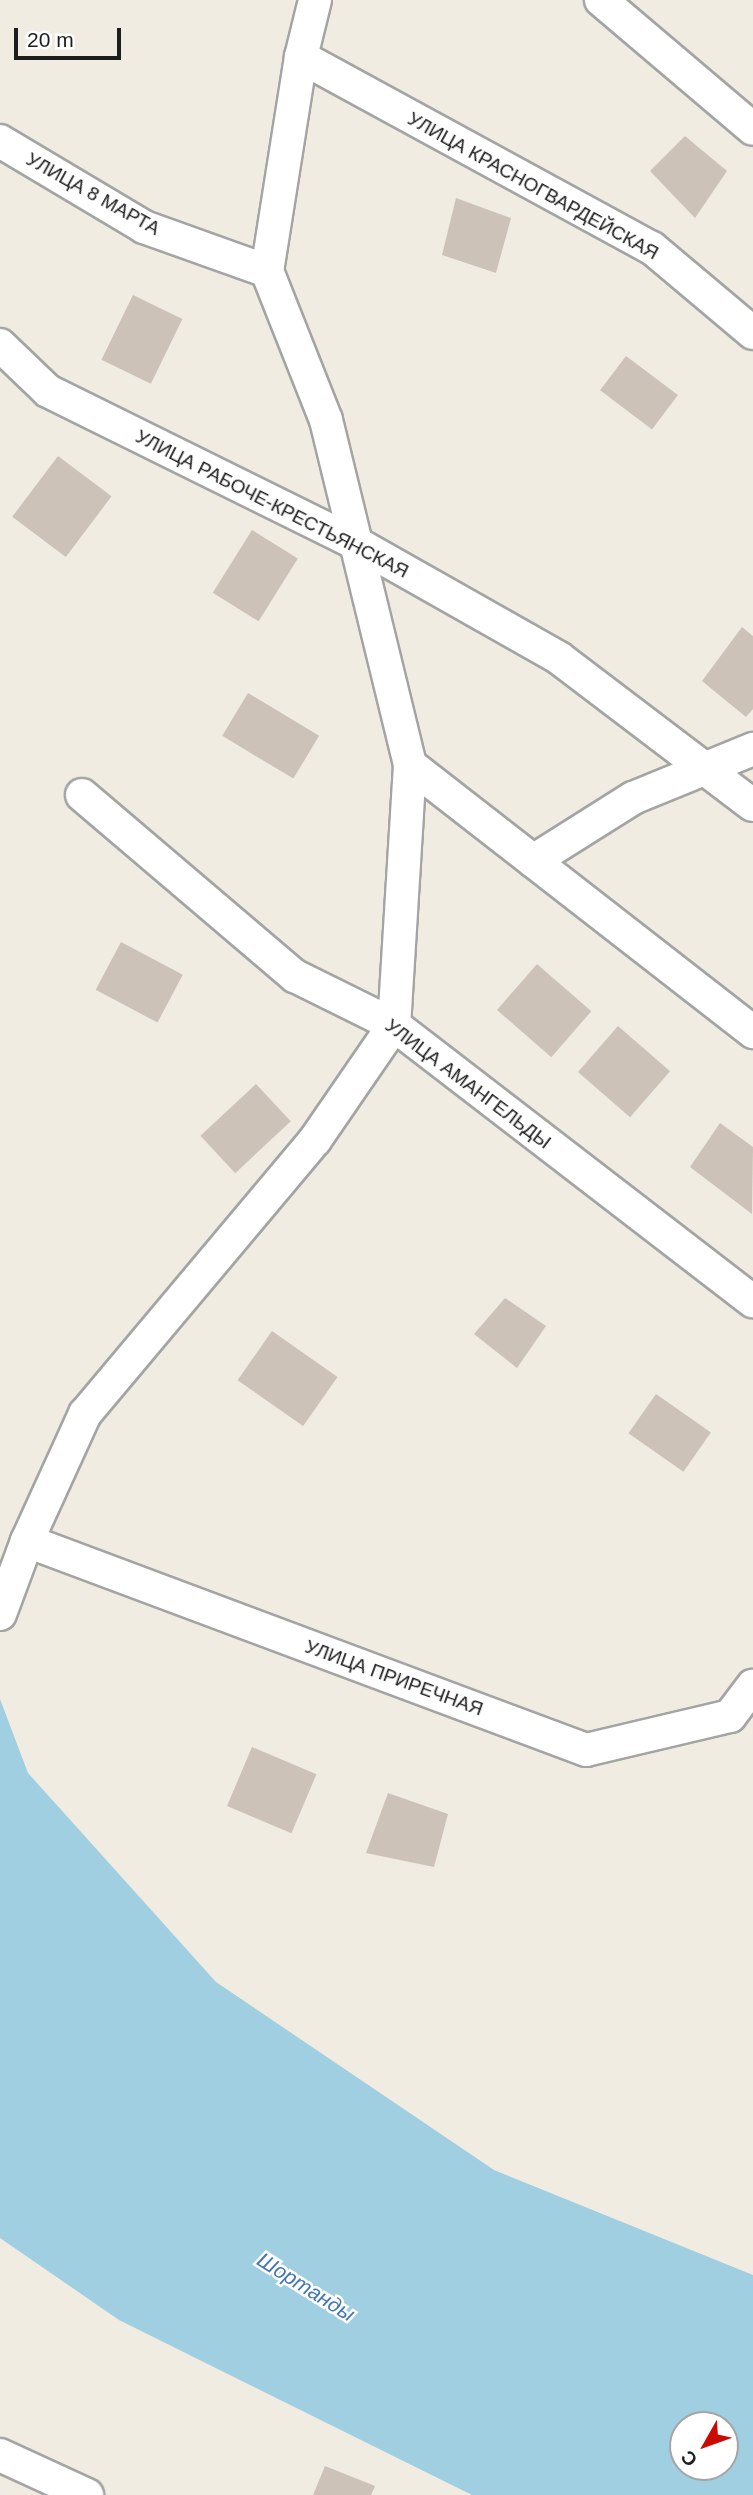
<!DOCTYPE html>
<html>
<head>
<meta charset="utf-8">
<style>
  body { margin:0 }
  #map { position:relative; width:753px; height:2495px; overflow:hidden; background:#f0ece2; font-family:Arial,sans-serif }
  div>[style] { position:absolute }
  .water>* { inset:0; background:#9fcfe1 }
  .building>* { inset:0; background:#ccc2b8; transform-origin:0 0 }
  .roads { filter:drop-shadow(2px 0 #a4a4a4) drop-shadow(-2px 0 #a4a4a4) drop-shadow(0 2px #a4a4a4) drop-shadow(0 -2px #a4a4a4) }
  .minor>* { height:32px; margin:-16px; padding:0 16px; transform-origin:16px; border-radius:16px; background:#fff }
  span { translate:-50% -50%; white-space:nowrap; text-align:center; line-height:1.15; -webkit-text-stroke:5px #fff; paint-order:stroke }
  .street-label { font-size:19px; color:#1d1d1d }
  .water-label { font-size:21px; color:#4276b5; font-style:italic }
  .north { position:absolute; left:669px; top:2411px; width:70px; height:70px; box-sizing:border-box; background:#fff; border:2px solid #a5a5a5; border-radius:50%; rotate:230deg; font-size:19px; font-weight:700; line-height:28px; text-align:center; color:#1d1d1d }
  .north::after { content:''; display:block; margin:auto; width:24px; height:32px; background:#cb0a00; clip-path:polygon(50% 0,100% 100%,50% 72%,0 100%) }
  .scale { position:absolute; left:14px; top:28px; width:107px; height:32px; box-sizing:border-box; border:4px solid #1d1d1d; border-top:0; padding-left:9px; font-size:21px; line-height:24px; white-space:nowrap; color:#1d1d1d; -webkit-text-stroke:5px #fff; paint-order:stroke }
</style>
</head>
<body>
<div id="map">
  <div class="water">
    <i style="clip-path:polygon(evenodd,0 1699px,28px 1773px,216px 1982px,494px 2170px,753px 2275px,753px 2495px,472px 2495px,119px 2320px,0 2238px,0 1699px,683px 2425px,725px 2425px,725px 2467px,683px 2467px,683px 2425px)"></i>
  </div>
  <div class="building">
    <i style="clip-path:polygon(685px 136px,727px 171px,695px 218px,650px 171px)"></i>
    <i style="clip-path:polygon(456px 198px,511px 218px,496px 273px,442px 255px)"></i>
    <i style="left:133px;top:295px;width:55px;height:72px;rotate:26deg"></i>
    <i style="left:626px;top:356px;width:65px;height:43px;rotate:37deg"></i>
    <i style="left:58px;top:456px;width:67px;height:76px;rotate:37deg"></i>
    <i style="left:252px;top:530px;width:54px;height:74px;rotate:32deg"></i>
    <i style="clip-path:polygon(742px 627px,753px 636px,753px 709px,746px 717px,702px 681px)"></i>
    <i style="left:248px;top:693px;width:83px;height:50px;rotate:31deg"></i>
    <i style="left:121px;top:942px;width:70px;height:54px;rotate:28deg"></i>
    <i style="left:537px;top:964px;width:72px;height:61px;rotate:41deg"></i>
    <i style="left:618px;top:1026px;width:69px;height:61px;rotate:41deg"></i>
    <i style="left:256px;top:1084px;width:51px;height:76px;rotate:47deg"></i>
    <i style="clip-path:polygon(720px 1123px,753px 1147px,752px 1214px,690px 1167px)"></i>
    <i style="clip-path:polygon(505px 1298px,546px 1326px,517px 1368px,474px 1334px)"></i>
    <i style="left:272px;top:1331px;width:80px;height:60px;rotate:35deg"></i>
    <i style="left:656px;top:1394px;width:67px;height:48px;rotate:35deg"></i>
    <i style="left:252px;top:1747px;width:70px;height:64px;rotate:23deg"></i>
    <i style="clip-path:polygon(388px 1793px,448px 1814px,434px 1867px,366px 1853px)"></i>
    <i style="clip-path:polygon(325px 2466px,375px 2486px,371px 2495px,313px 2495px)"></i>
  </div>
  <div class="roads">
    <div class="minor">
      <i style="left:315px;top:0;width:59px;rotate:103.8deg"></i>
      <i style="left:301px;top:57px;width:217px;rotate:99deg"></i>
      <i style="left:267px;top:271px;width:160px;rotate:68.4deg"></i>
      <i style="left:326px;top:420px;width:355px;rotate:76.3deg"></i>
      <i style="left:410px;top:765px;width:260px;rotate:93.5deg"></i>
      <i style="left:601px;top:0;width:199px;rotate:40.3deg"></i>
      <i style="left:301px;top:57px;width:400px;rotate:28.6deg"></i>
      <i style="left:652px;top:248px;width:132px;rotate:40.1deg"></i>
      <i style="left:0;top:141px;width:168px;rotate:30.8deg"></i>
      <i style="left:144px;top:227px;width:131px;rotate:19.7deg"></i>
      <i style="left:0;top:345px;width:66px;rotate:43.8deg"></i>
      <i style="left:48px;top:391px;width:343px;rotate:26.3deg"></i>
      <i style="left:356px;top:543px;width:233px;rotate:29.5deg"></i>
      <i style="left:559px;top:658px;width:243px;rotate:37.2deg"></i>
      <i style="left:410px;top:765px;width:435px;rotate:37.9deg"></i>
      <i style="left:82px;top:795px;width:280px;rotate:40.4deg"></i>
      <i style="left:295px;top:976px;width:110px;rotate:26.3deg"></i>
      <i style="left:394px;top:1025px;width:453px;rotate:37.6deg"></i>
      <i style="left:533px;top:861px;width:118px;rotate:-32.2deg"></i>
      <i style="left:633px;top:798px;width:130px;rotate:-22.2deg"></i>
      <i style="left:27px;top:1541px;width:597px;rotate:20.5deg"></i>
      <i style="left:586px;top:1750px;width:148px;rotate:-13.3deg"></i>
      <i style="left:730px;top:1716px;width:38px;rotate:-53deg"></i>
      <i style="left:0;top:1614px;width:78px;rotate:-69.7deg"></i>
      <i style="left:27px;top:1541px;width:140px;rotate:-65.5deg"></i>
      <i style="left:85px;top:1414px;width:358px;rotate:-50deg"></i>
      <i style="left:315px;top:1140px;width:140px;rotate:-55.5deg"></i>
      <i style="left:0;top:2455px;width:96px;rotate:24.7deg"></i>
    </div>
  </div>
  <div class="street-label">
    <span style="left:533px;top:186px;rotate:29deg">УЛИЦА КРАСНОГВАРДЕЙСКАЯ</span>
    <span style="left:93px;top:194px;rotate:29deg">УЛИЦА 8 МАРТА</span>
    <span style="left:272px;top:504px;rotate:27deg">УЛИЦА РАБОЧЕ-КРЕСТЬЯНСКАЯ</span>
    <span style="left:468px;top:1084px;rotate:37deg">УЛИЦА АМАНГЕЛЬДЫ</span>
    <span style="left:394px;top:1678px;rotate:20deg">УЛИЦА ПРИРЕЧНАЯ</span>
  </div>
  <div class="water-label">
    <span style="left:306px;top:2287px;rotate:32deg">Шортанды</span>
  </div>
  <div class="north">С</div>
  <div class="scale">20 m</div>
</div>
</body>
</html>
